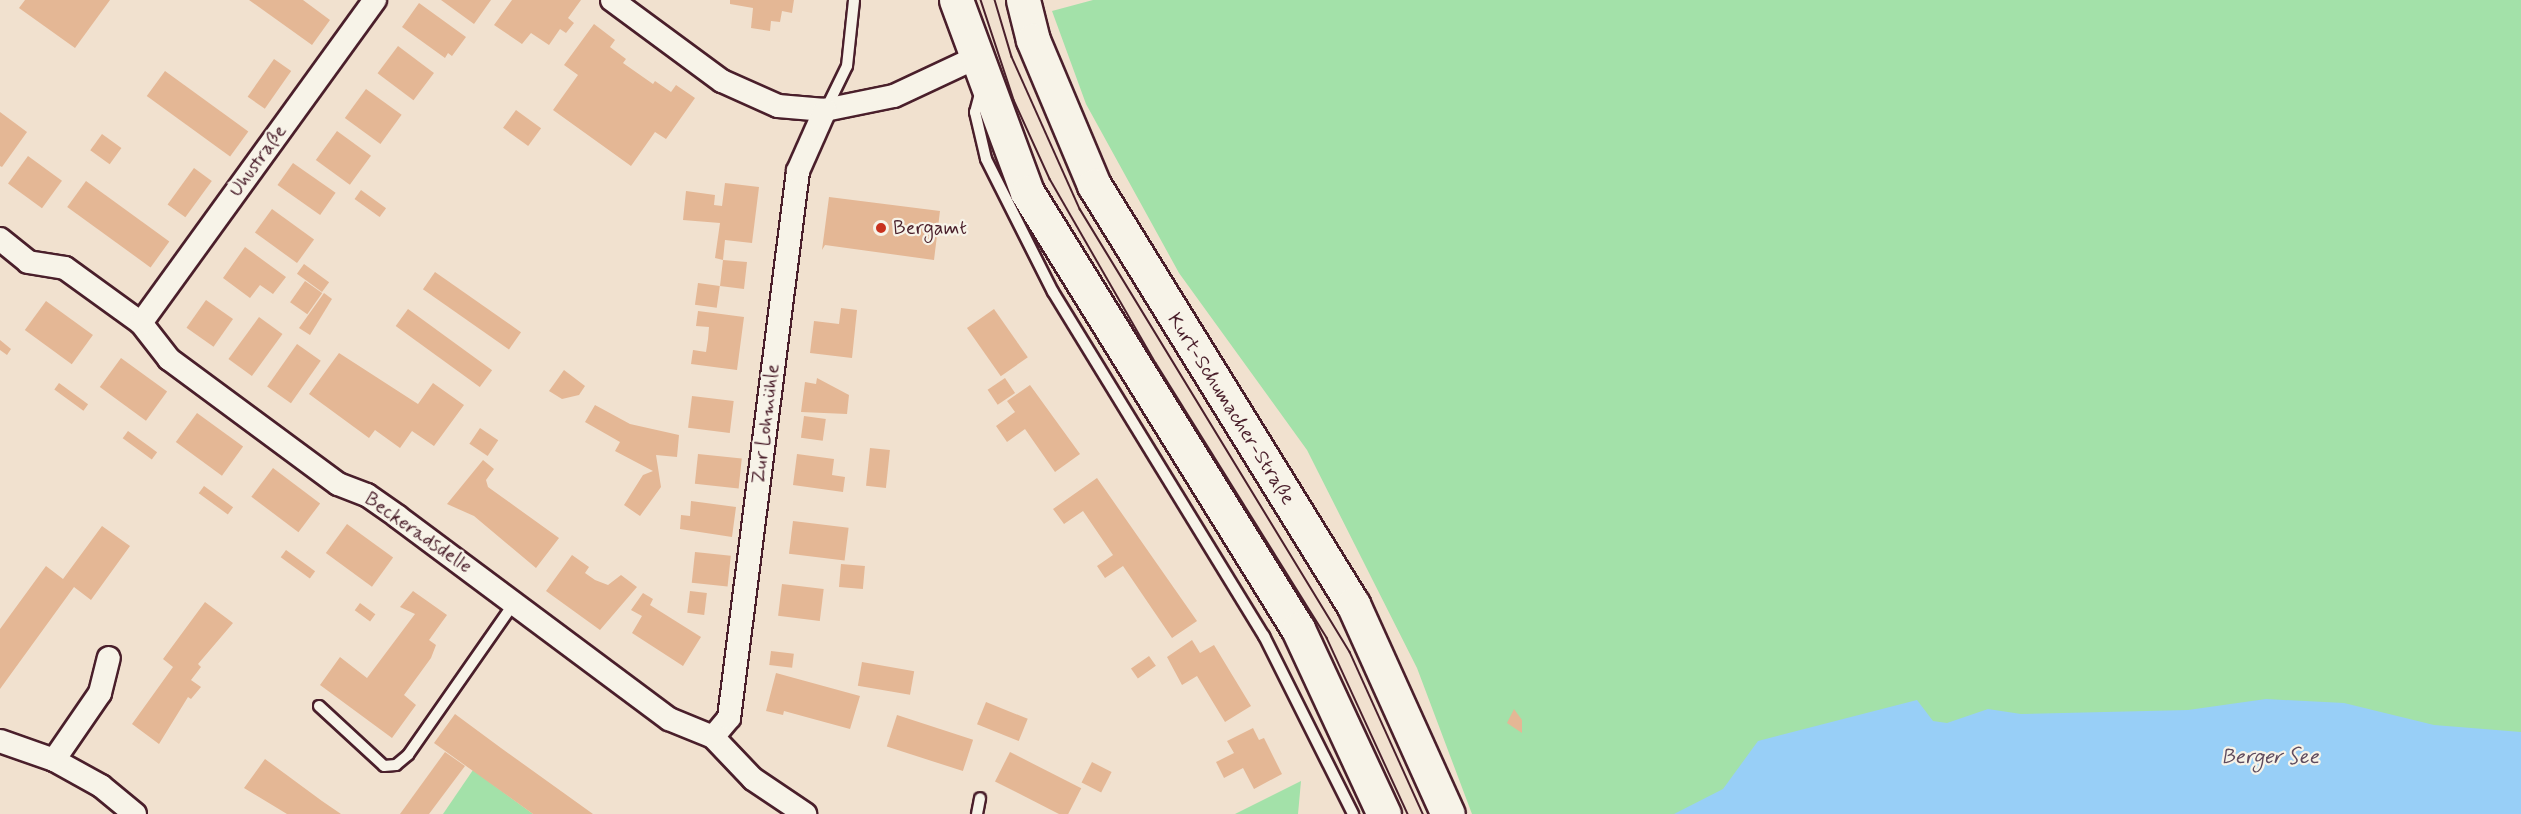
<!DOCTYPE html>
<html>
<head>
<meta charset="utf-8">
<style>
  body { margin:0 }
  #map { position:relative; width:2521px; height:814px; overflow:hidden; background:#f1e1cf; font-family:Mynerve,sans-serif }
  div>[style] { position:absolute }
  .green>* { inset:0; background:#a3e1a9 }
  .water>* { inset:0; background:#98cff7 }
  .building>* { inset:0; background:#e4b795; transform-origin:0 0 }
  .roads { filter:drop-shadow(2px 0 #4a1f2b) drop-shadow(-2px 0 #4a1f2b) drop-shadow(0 2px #4a1f2b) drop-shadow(0 -2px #4a1f2b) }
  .service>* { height:10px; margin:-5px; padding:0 5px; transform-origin:5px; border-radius:5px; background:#f7f3e8 }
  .minor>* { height:22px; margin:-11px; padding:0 11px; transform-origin:11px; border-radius:11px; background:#f7f3e8 }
  .primary>* { height:33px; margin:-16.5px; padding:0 16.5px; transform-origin:16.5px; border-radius:16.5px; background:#f7f3e8 }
  .tram>* { height:1.5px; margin:-0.75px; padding:0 0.75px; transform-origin:0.75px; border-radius:0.75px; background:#4a1f2b }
  .dots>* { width:16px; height:16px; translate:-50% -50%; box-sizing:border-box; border:3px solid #f7f3e8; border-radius:50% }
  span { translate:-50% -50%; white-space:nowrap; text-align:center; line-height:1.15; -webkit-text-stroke:4.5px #f7f3e8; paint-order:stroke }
  .street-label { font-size:20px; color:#4a1f2b }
  .poi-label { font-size:20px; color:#4a1f2b }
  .left { translate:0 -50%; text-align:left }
  .water-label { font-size:21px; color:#5e4b5e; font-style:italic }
</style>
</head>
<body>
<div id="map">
  <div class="green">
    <i style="clip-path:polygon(1093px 0,2521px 0,2521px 814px,1472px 814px,1417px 668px,1307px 450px,1179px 273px,1086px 104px,1052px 11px)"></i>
    <i style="clip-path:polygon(473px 770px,533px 814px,443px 814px)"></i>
    <i style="clip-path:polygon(1301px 781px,1298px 814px,1235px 814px)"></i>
  </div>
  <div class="water">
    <i style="clip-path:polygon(2266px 699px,2344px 703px,2434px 725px,2521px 732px,2521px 814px,1674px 814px,1723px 789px,1758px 741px,1917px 700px,1933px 721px,1947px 723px,1988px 709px,2021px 714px,2188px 710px)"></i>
  </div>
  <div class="building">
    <i style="clip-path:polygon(25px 0,110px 0,75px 48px,19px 8px)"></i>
    <i style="clip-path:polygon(249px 0,303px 0,330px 20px,312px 45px)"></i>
    <i style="clip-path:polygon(441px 0,491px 0,474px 24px)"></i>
    <i style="clip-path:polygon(512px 0,581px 0,568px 18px,574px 23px,566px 33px,560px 29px,549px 45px,531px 33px,522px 44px,494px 25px)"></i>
    <i style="clip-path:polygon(730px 0,794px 0,792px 13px,782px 11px,780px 22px,771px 21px,770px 31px,751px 28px,753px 8px,730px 4px)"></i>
    <i style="clip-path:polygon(419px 3px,466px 37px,452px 56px,448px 53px,445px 58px,402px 27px)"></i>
    <i style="clip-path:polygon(594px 24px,615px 40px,610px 47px,626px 59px,623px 63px,653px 84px,655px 81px,671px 92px,676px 85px,695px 98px,666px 139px,655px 132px,631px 166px,553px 110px,578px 75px,564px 65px)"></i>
    <i style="left:398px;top:46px;width:45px;height:34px;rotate:37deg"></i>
    <i style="left:274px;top:59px;width:21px;height:46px;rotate:35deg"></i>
    <i style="left:165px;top:71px;width:103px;height:31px;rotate:36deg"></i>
    <i style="left:366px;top:89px;width:44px;height:36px;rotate:36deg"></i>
    <i style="left:516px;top:110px;width:31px;height:22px;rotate:36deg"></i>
    <i style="clip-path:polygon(0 112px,27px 132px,2px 167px,0 166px)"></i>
    <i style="left:337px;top:131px;width:42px;height:36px;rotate:36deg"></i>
    <i style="left:102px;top:134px;width:24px;height:20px;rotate:36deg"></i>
    <i style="left:28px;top:156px;width:42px;height:34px;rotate:36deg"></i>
    <i style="left:293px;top:163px;width:52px;height:27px;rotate:35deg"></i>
    <i style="left:194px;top:168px;width:22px;height:45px;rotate:36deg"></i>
    <i style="left:86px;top:181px;width:103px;height:32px;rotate:36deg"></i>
    <i style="clip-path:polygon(725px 183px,759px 187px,752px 243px,725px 240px,723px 260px,747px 262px,744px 289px,720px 286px,723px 260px,715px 258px,720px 223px,683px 220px,686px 191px,715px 195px,714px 205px,722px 206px)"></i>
    <i style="left:361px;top:190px;width:31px;height:11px;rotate:36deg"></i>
    <i style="clip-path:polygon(829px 197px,940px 211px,934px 260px,825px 245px,822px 250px)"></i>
    <i style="left:272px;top:209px;width:52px;height:29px;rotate:36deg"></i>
    <i style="clip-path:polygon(245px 247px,286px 277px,273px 294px,260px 285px,250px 298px,223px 278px)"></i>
    <i style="left:304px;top:264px;width:31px;height:12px;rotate:36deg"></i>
    <i style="left:435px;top:272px;width:105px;height:21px;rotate:35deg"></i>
    <i style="left:305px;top:281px;width:21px;height:26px;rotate:35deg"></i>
    <i style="left:698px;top:283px;width:22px;height:22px;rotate:8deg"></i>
    <i style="clip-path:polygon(324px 293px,332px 299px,310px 335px,299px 328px)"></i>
    <i style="left:206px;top:300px;width:33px;height:34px;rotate:35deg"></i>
    <i style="left:46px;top:301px;width:58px;height:36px;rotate:36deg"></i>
    <i style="clip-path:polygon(841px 308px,857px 310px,852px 358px,810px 353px,814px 321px,839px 324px)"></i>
    <i style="left:408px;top:309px;width:104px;height:21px;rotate:36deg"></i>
    <i style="left:994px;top:309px;width:59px;height:33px;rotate:55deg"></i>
    <i style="clip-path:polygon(698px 311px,744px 317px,737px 370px,691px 364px,693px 350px,706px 352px,708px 339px,709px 327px,696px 326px)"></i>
    <i style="left:259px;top:317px;width:29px;height:52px;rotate:36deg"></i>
    <i style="clip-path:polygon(0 340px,11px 349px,7px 355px,0 350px)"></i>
    <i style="left:297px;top:344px;width:29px;height:52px;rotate:35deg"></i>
    <i style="clip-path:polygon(339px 353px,418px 404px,433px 383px,464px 405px,434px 446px,412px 431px,400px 448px,375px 430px,369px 438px,309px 394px)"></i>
    <i style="left:121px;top:358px;width:57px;height:36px;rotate:36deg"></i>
    <i style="clip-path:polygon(564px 370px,585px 386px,579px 395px,562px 399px,549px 391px)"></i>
    <i style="clip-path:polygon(817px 378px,849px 395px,847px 414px,801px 412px,805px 382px,816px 384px)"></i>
    <i style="left:1005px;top:378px;width:18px;height:21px;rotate:56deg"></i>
    <i style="left:59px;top:383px;width:36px;height:8px;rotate:36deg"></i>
    <i style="clip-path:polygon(1030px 385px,1080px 454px,1055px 472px,1025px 429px,1007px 442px,996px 426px,1015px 412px,1007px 401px)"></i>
    <i style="left:692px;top:396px;width:42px;height:32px;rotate:7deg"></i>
    <i style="clip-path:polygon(595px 405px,630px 424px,679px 435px,677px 457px,656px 455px,661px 487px,640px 516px,624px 505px,643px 475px,653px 471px,615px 451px,620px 442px,585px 422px)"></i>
    <i style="left:197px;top:413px;width:57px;height:36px;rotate:36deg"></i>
    <i style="left:804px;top:416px;width:22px;height:22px;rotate:8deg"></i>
    <i style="left:480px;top:428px;width:22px;height:19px;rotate:34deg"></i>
    <i style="left:128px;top:431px;width:36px;height:9px;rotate:36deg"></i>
    <i style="left:870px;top:448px;width:20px;height:38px;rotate:6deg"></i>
    <i style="left:698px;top:454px;width:44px;height:30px;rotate:6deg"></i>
    <i style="clip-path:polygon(797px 454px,834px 459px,832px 475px,845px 477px,843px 492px,793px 485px)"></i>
    <i style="clip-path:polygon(483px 460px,494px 469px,486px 480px,488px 487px,559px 538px,536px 568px,474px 516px,447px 504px)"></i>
    <i style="left:273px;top:468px;width:59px;height:36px;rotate:37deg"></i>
    <i style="clip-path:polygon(1097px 478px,1197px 621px,1172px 638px,1123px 566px,1105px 578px,1097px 566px,1113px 555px,1083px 511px,1064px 524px,1053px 509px)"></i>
    <i style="left:204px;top:486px;width:36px;height:9px;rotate:36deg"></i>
    <i style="clip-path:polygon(691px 501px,736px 507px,732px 537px,680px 529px,681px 515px,690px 516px)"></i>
    <i style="left:793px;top:521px;width:56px;height:33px;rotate:7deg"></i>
    <i style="left:347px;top:524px;width:57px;height:36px;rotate:36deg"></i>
    <i style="clip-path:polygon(102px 526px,130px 546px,91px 600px,74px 587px,0 689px,0 629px,46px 566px,63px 579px)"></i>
    <i style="left:286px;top:550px;width:36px;height:9px;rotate:36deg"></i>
    <i style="left:695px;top:552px;width:36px;height:31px;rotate:6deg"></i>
    <i style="clip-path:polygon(572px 555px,589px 567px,585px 573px,595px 580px,608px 585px,621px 575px,637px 587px,600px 630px,546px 591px)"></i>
    <i style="left:841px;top:564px;width:24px;height:23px;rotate:5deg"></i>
    <i style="left:782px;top:584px;width:42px;height:32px;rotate:7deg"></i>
    <i style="clip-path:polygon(413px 591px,447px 615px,429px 640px,436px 645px,431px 658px,404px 695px,416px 705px,392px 738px,320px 685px,340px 657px,367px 678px,415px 614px,400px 607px)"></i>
    <i style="left:690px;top:591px;width:17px;height:22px;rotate:7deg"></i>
    <i style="clip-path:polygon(643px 593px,653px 599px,650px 605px,701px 637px,683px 666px,632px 633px,642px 616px,631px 610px)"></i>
    <i style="clip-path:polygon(205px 602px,233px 623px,198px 664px,201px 667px,191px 680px,201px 687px,191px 699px,188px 697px,159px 744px,132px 724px,173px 667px,163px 659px)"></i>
    <i style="left:360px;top:603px;width:19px;height:9px;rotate:36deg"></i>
    <i style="clip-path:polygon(1192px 640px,1200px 653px,1214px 645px,1251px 706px,1225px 722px,1197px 676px,1182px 685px,1167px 657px)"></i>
    <i style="left:771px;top:651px;width:23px;height:14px;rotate:7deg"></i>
    <i style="left:1149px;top:656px;width:12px;height:22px;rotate:55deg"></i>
    <i style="left:862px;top:662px;width:53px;height:24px;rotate:10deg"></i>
    <i style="clip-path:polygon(776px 673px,860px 696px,850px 729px,784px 711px,783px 715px,766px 711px)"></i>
    <i style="left:986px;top:702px;width:45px;height:24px;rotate:22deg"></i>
    <i style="clip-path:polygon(1514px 709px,1522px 720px,1522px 733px,1507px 723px)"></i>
    <i style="clip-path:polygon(455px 714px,501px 748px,593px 814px,533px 814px,434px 743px)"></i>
    <i style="left:897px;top:715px;width:80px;height:33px;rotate:18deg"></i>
    <i style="clip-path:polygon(1253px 728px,1259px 740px,1264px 738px,1282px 774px,1254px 789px,1243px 768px,1224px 778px,1216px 762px,1234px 753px,1227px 741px)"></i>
    <i style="clip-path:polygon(445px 752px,465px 766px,429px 814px,400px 814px)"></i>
    <i style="left:1010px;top:752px;width:80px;height:33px;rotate:27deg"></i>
    <i style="clip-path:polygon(265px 759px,322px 801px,341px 814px,287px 814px,244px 788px)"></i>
    <i style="left:1092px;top:762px;width:22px;height:23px;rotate:27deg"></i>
  </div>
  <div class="roads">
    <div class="service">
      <i style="left:981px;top:90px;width:23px;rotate:105deg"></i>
      <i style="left:975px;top:112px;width:48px;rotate:76.8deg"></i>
      <i style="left:986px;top:159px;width:149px;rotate:63.3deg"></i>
      <i style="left:1053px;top:292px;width:404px;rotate:58.5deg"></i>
      <i style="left:1264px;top:636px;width:199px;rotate:63.4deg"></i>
      <i style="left:826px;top:109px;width:48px;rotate:-64deg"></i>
      <i style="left:847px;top:66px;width:66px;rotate:-83.9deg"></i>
      <i style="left:319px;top:706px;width:88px;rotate:42.7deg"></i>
      <i style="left:384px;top:766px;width:12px;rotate:-5deg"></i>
      <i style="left:396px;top:765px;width:16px;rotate:-40deg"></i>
      <i style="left:408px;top:755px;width:185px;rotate:-55.1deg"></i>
      <i style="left:977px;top:814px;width:16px;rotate:-79deg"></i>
    </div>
    <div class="minor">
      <i style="left:612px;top:0;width:137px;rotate:36.4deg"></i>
      <i style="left:722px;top:81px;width:61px;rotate:24.1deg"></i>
      <i style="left:778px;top:106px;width:47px;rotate:4.9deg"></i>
      <i style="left:825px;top:110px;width:70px;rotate:-11.5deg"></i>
      <i style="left:894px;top:96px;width:89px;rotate:-25.1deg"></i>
      <i style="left:0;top:239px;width:36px;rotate:39deg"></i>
      <i style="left:28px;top:262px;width:37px;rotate:9deg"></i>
      <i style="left:65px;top:268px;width:94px;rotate:35.9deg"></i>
      <i style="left:141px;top:323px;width:46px;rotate:52.1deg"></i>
      <i style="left:169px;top:359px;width:210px;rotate:36.5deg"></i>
      <i style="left:338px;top:484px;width:31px;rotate:21deg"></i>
      <i style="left:367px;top:495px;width:38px;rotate:35deg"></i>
      <i style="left:398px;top:517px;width:338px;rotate:36.7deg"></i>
      <i style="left:669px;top:719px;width:48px;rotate:22.2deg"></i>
      <i style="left:713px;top:737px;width:58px;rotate:46.4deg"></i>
      <i style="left:753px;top:779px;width:63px;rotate:33.9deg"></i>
      <i style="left:141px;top:323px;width:399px;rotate:-54.1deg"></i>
      <i style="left:713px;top:737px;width:25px;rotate:-50deg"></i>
      <i style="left:729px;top:718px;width:551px;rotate:-82.81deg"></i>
      <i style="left:798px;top:171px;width:67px;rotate:-66.1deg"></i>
      <i style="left:0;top:741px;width:57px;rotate:19.4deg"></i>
      <i style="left:54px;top:760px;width:54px;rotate:29deg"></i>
      <i style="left:101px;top:786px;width:44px;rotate:39.5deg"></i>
      <i style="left:54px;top:760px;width:81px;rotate:-55.5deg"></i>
      <i style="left:100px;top:693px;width:36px;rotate:-76deg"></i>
    </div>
    <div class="primary">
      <i style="left:956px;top:0;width:205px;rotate:69.7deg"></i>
      <i style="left:1027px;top:192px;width:514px;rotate:58.2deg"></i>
      <i style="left:1298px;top:629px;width:204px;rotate:65.1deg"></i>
      <i style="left:1023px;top:0;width:41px;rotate:76deg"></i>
      <i style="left:1033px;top:40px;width:157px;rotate:67.2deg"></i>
      <i style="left:1094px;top:185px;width:493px;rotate:58.3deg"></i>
      <i style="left:1353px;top:604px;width:230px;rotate:65.7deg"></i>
    </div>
  </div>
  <div class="tram">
    <i style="left:981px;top:0;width:105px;rotate:71.7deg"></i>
    <i style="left:1014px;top:100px;width:87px;rotate:65.5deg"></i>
    <i style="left:1050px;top:179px;width:212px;rotate:60.1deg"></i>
    <i style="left:1156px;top:363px;width:324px;rotate:58.1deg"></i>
    <i style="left:1327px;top:638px;width:194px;rotate:65.3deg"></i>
    <i style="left:995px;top:0;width:59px;rotate:73.4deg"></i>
    <i style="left:1012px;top:57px;width:167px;rotate:65.9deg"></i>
    <i style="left:1080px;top:209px;width:519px;rotate:58.64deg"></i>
    <i style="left:1350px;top:652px;width:178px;rotate:65.7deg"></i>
  </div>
  <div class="dots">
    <i style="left:881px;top:228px;background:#c8321e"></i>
  </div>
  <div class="street-label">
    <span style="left:258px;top:161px;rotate:-54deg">Uhustraße</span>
    <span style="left:1231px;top:409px;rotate:58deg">Kurt-Schumacher-Straße</span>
    <span style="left:766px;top:424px;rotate:-83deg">Zur Lohmühle</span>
    <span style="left:418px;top:533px;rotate:35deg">Beckeradsdelle</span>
  </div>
  <div class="poi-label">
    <span class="left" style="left:893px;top:228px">Bergamt</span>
  </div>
  <div class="water-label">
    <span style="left:2270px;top:757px">Berger See</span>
  </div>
</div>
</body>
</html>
